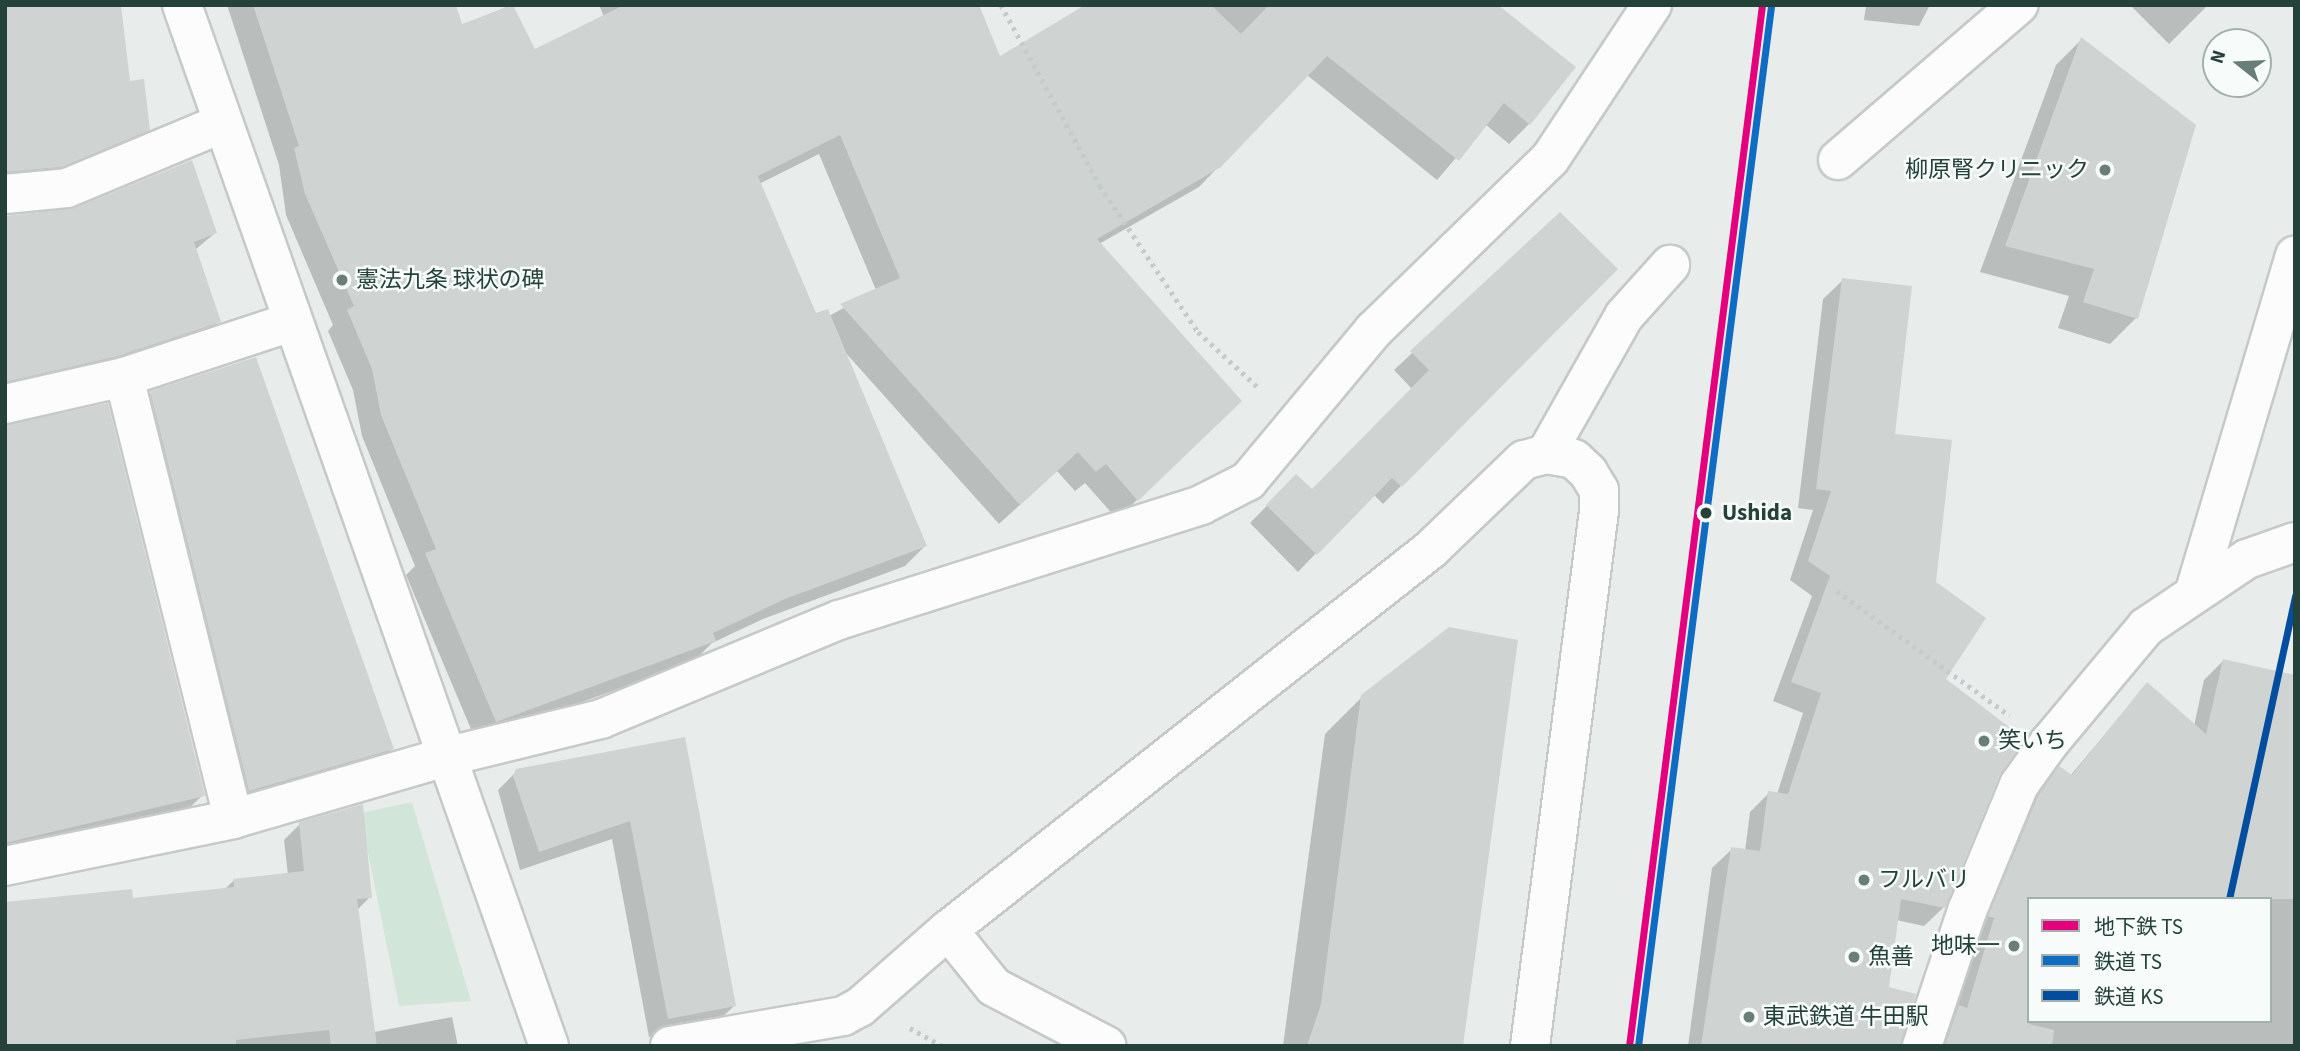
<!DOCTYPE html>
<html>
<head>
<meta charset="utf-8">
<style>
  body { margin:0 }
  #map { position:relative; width:2300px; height:1051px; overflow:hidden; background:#e8edeb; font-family:"Source Sans 3","Noto Sans JP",sans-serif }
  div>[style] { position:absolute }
  .green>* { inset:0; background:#d1e6d8 }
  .shadow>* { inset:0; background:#0003 }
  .building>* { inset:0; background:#cfd4d2 }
  .path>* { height:4.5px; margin-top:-2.25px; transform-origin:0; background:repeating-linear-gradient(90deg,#c3ccca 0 3.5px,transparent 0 8.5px) }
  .roads { filter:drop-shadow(2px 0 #c5cac8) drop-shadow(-2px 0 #c5cac8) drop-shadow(0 2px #c5cac8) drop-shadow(0 -2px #c5cac8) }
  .minor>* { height:38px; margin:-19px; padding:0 19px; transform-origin:19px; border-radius:19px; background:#fcfcfc }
  .rail-1>* { height:7px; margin:-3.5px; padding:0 3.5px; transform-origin:3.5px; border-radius:3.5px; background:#0f6cc3 }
  .rail-2>* { height:7px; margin:-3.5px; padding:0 3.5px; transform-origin:3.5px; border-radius:3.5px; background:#014ea0 }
  .metro-1>* { height:7px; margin:-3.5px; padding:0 3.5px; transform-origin:3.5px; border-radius:3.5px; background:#e5007d }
  .dots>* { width:19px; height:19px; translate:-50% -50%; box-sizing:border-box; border:4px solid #f7fbf9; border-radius:50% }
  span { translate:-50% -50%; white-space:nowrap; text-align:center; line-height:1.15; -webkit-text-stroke:5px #f7fbf9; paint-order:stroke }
  .poi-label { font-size:23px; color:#24423a }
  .right { translate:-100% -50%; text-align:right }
  .left { translate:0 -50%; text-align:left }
  .stop-label { font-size:23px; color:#24423a; font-weight:700 }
  .frame { position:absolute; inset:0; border:7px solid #24423a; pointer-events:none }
  .legend { position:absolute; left:2027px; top:897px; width:245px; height:126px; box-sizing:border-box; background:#f7fbf9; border:2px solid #a3b1ad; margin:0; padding:9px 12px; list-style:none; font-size:21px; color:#24423a }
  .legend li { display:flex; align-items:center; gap:14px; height:35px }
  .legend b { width:35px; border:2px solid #a3b1ad }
  .north { position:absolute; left:2202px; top:28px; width:70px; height:70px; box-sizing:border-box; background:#f7fbf9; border:2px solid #a3b1ad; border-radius:50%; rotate:288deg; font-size:19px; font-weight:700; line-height:28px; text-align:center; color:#24423a }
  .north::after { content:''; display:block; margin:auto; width:24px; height:32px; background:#697e78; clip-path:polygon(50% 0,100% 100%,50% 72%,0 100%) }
</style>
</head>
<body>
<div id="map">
  <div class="green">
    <i style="clip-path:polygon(412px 802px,471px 1001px,399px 1006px,360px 813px)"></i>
  </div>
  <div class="shadow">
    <i style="clip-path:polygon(5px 5px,129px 83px,149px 129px,133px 145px,45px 181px,5px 187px)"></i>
    <i style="clip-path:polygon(evenodd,227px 5px,454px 5px,461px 26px,511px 5px,535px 52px,604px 17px,599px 5px,977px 5px,999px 58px,1111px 5px,1496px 5px,1529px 124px,1509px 144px,1485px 124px,1437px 180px,1307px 75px,1199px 187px,1099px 244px,1220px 421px,1117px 519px,1085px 483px,1075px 491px,1057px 471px,999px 524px,844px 351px,925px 546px,905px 566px,763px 619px,712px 643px,694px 661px,476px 741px,406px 575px,415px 566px,362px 436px,353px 390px,328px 331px,333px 325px,286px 215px,279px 165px,227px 5px,819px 154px,876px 290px,829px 316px,815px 316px,759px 184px,819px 154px)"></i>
    <i style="clip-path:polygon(1866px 5px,1930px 5px,1919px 26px,1864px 20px)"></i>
    <i style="clip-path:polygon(2130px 5px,2208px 5px,2169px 44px)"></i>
    <i style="clip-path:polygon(2082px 39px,2136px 318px,2110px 344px,2058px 328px,2069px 296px,1980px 272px,2056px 65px)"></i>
    <i style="clip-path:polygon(1560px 214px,1615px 269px,1383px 504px,1373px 494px,1298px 572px,1250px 523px,1296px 476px,1311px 491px,1412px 389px,1394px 370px)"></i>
    <i style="clip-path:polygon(5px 217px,215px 233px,195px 250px,219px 321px,204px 337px,5px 393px)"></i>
    <i style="clip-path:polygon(1843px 280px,1934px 583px,1944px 679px,1997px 776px,1944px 907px,1924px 926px,1896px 920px,1887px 989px,1900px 1046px,1688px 1046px,1712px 868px,1732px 849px,1745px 851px,1750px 812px,1769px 793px,1777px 794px,1803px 713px,1773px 701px,1812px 596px,1790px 580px,1813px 510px,1798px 508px,1823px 299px)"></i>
    <i style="clip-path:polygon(151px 393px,392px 749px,376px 765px,232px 806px,135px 409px)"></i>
    <i style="clip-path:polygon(5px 426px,203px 795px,187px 810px,5px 853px)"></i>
    <i style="clip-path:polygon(evenodd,2223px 661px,2295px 677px,2295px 1046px,1933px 1046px,1953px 1013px,2020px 817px,2041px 787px,2060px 768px,2070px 776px,2147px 684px,2194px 726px,2204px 680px,2223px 661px,2029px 899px,2270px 899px,2270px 1021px,2029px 1021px,2029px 899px)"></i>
    <i style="clip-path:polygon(1362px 697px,1461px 1046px,1283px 1046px,1325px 734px)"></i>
    <i style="clip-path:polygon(684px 739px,734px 1006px,715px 1024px,649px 1037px,612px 839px,520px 870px,498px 790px,517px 771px)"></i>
    <i style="clip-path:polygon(300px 824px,370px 897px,357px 910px,374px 1032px,452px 1017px,458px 1046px,5px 1046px,131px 900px,224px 890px,234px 880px,288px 875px,284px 840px)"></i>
  </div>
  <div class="building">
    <i style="clip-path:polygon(5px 5px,121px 5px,130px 81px,144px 79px,150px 130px,62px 167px,5px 172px)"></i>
    <i style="clip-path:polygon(253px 5px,456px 5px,462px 24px,513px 5px,535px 49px,624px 5px,979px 5px,1000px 56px,1085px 5px,1211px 5px,1241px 34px,1269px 5px,1498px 5px,1576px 67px,1530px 125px,1504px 103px,1459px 161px,1327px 56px,1221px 167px,1097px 239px,1242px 401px,1138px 501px,1106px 464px,1096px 472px,1078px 452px,1020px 505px,840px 304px,900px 278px,840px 135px,758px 176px,816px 313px,828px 309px,927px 546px,785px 599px,713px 633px,716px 641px,496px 722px,425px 553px,436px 549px,381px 415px,372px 369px,347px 310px,354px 306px,305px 194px,294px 148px,299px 146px)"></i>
    <i style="clip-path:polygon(2081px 37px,2196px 125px,2138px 319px,2083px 302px,2094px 269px,2005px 246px)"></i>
    <i style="clip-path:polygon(192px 160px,217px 233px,194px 242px,221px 322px,118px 356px,5px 382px,5px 216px,75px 208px)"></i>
    <i style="clip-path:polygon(1560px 212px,1618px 269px,1402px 487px,1392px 478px,1317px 555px,1266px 505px,1296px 474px,1312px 489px,1429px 370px,1410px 351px)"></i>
    <i style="clip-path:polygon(1842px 278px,1912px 286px,1895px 434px,1952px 440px,1936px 582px,1986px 618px,1946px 679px,2025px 739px,1999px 776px,1945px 908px,1901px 899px,1889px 987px,1916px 994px,1901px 1046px,1701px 1046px,1731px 847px,1760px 851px,1768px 791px,1788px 794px,1821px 693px,1791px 682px,1830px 576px,1808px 561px,1831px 491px,1816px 489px)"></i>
    <i style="clip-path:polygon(256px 357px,394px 749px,249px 791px,150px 391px)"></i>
    <i style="clip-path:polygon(108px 403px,205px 796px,5px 843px,5px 425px)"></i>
    <i style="clip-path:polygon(1449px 627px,1518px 640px,1463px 1046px,1307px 1046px,1321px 1004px,1361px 695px)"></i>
    <i style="clip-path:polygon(2223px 659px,2295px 675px,2295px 899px,2029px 899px,2029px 1024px,2054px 1030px,2052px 1046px,1945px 1046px,1959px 1005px,1967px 1008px,1994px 918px,1988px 916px,2038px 796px,2059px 766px,2072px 775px,2147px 682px,2206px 734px)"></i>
    <i style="clip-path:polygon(685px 737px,736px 1006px,668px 1019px,630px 821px,539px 852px,513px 776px,516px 769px)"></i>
    <i style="clip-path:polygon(363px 804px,372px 898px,357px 899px,377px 1046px,331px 1046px,329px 1030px,236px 1040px,236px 1046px,5px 1046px,5px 902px,132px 889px,133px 898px,234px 887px,233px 879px,304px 871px,299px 822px)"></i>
  </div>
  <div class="path">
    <i style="left:1001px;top:5px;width:206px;rotate:61.3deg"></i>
    <i style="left:1100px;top:186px;width:176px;rotate:56.1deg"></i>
    <i style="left:1198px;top:332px;width:83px;rotate:42.6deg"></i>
    <i style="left:1837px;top:591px;width:213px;rotate:35.8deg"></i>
    <i style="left:910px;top:1028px;width:38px;rotate:29deg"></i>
  </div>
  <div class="roads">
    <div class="minor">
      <i style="left:182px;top:5px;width:1104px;rotate:70.58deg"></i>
      <i style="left:1838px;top:160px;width:238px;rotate:-40.7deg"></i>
      <i style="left:5px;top:194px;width:62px;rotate:-5.5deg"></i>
      <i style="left:67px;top:188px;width:169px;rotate:-22.6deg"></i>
      <i style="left:124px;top:377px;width:455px;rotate:76.1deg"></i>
      <i style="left:5px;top:404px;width:122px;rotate:-12.8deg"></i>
      <i style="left:124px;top:377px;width:176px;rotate:-18.2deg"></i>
      <i style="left:1546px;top:454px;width:159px;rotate:-60.5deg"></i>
      <i style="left:1624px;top:316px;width:69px;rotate:-48deg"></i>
      <i style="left:2195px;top:591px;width:350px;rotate:-73.4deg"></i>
      <i style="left:5px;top:866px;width:233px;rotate:-11.6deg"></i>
      <i style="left:233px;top:819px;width:221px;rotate:-16.3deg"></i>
      <i style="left:445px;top:757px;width:161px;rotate:-13.7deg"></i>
      <i style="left:601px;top:719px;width:258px;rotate:-22.6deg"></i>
      <i style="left:839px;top:620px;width:380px;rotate:-17.6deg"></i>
      <i style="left:1201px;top:505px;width:53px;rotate:-27.1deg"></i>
      <i style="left:1248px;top:481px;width:197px;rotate:-50.2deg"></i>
      <i style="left:1374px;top:330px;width:245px;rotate:-44.2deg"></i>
      <i style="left:1550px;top:159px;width:185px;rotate:-56.5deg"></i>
      <i style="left:948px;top:930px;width:73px;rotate:51.1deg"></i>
      <i style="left:994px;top:987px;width:127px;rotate:27.6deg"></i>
      <i style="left:670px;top:1046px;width:176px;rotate:-9.8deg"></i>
      <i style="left:843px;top:1016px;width:19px;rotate:-28deg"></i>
      <i style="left:860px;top:1007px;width:117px;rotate:-41.2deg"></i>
      <i style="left:948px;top:930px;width:614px;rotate:-38.25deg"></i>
      <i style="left:1430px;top:550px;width:130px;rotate:-43.8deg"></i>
      <i style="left:1524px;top:460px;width:23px;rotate:-15deg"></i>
      <i style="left:1546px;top:454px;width:28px;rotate:10deg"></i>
      <i style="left:1574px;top:459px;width:19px;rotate:43deg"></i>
      <i style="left:1588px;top:472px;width:21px;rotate:59deg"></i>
      <i style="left:1599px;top:490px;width:21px;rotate:90deg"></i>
      <i style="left:1599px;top:511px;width:539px;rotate:97.35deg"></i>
      <i style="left:1922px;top:1046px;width:142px;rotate:-71.6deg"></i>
      <i style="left:1967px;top:911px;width:136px;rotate:-67.6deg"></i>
      <i style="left:2019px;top:785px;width:52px;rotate:-54.5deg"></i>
      <i style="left:2049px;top:743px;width:151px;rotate:-50.1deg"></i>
      <i style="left:2146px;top:627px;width:122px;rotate:-34deg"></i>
      <i style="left:2247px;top:559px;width:51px;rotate:-19.5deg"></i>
    </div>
  </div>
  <div class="rail-1">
    <i style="left:1638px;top:1046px;width:1048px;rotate:-82.71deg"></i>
  </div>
  <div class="rail-2">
    <i style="left:2229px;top:899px;width:310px;rotate:-77.7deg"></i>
  </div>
  <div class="metro-1">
    <i style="left:1629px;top:1046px;width:1049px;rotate:-82.72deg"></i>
  </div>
  <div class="dots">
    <i style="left:2105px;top:170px;background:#697e78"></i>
    <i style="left:342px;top:280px;background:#697e78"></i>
    <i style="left:1706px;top:513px;background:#24423a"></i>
    <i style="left:1984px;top:741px;background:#697e78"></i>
    <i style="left:1864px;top:880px;background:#697e78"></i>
    <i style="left:2014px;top:946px;background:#697e78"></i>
    <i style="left:1854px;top:957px;background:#697e78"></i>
    <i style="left:1749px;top:1017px;background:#697e78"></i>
  </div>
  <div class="poi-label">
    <span class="right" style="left:2089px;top:170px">柳原腎クリニック</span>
    <span class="left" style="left:356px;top:280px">憲法九条 球状の碑</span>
    <span class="left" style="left:1998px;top:741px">笑いち</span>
    <span class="left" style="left:1878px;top:880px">フルバリ</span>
    <span class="right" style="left:2000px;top:946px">地味一</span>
    <span class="left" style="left:1868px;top:957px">魚善</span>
    <span class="left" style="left:1763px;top:1017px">東武鉄道 牛田駅</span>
  </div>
  <div class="stop-label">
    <span class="left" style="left:1722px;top:513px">Ushida</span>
  </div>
  <div class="frame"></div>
  <ul class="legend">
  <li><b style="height:9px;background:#e5007d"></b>地下鉄 TS</li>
  <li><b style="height:9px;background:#0f6cc3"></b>鉄道 TS</li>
  <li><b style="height:9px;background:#014ea0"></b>鉄道 KS</li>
  </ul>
  <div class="north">N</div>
</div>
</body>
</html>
